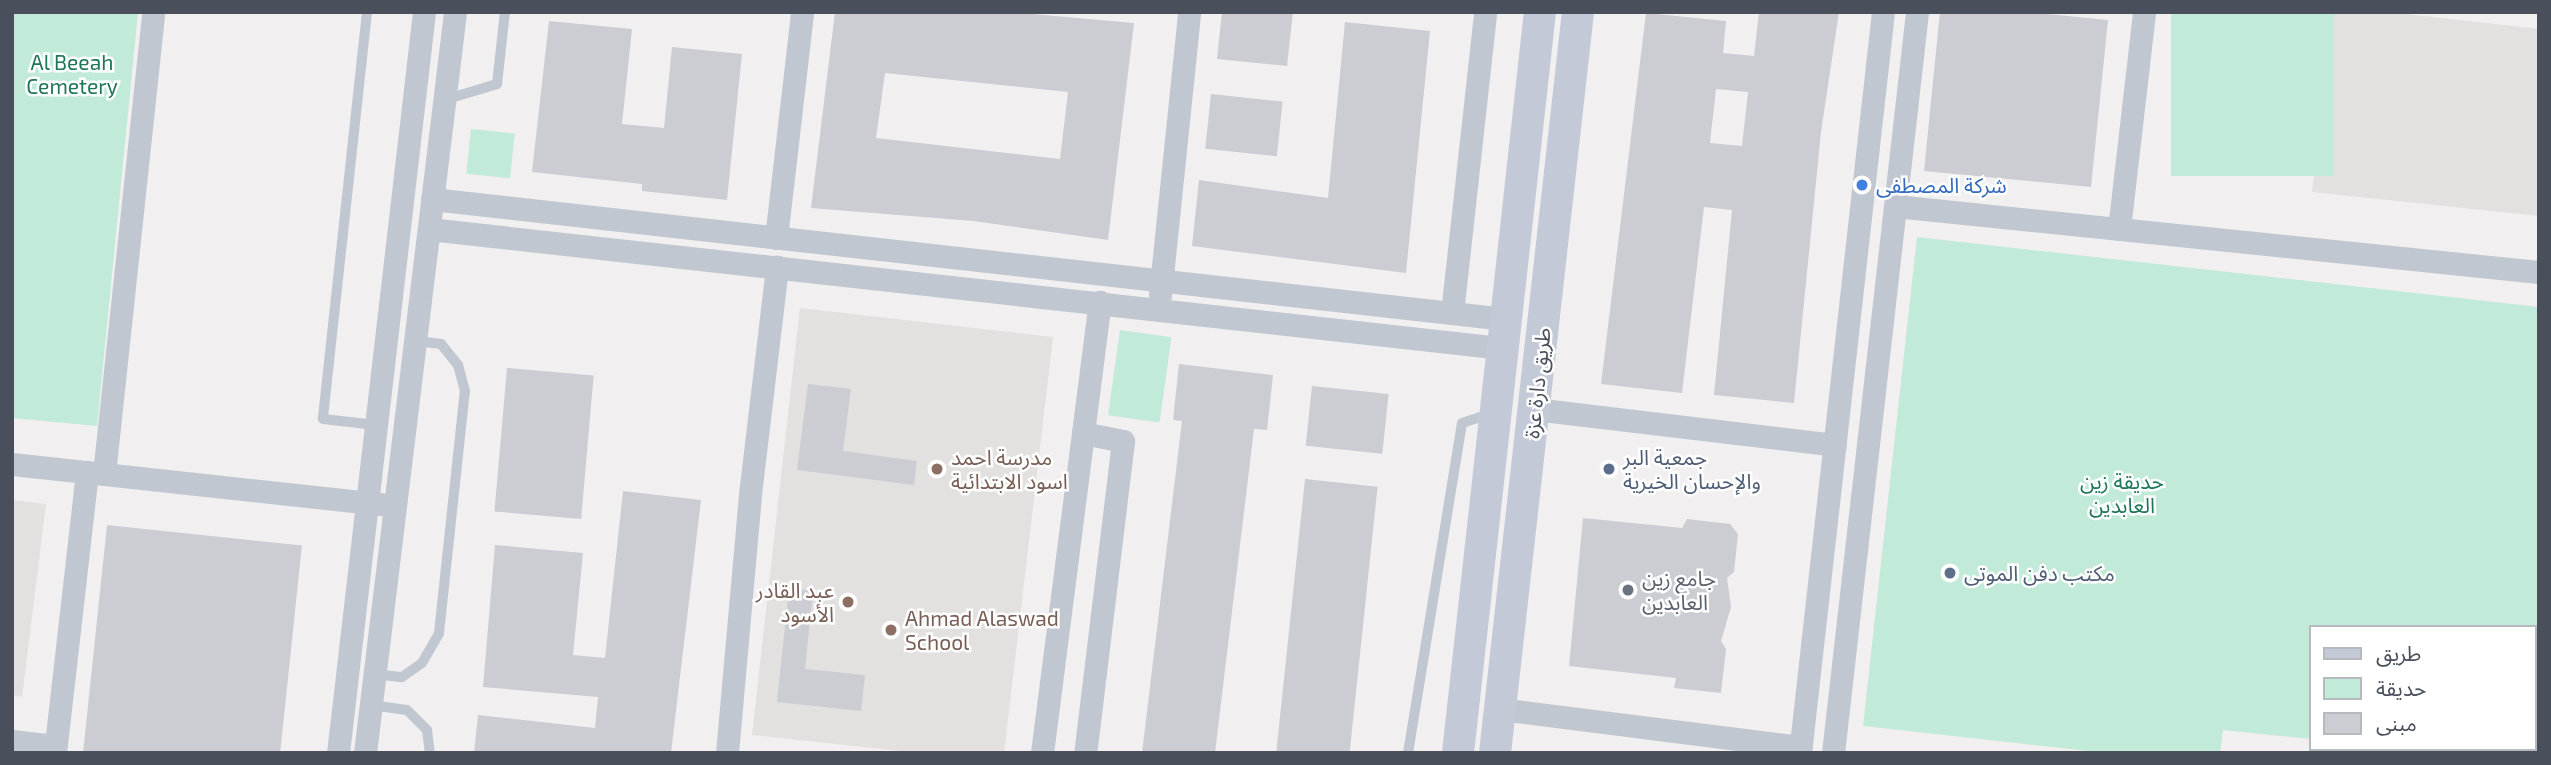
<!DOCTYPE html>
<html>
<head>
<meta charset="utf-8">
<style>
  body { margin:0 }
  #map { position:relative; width:2551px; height:765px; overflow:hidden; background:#f1efef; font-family:"Exo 2","Noto Sans Arabic",sans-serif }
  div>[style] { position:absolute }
  .education>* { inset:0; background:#e2e1e0 }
  .green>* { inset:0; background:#c1ebd8; transform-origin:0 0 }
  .building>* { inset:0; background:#cccdd3; transform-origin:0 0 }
  .service>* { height:10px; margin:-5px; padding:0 5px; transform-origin:5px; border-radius:5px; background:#c1c7d0 }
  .minor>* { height:23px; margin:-11.5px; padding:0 11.5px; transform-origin:11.5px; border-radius:11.5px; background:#c1c7d0 }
  .secondary>* { height:32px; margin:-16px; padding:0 16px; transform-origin:16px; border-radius:16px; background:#c3c9d6 }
  .dots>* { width:19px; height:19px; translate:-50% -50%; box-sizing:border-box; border:4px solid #fff; border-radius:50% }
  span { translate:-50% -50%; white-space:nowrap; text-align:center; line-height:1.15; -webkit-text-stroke:5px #fff; paint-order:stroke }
  .park-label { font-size:21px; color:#1f7659 }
  .shop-label { font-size:21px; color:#366cbe }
  .left { translate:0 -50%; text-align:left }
  .street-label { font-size:21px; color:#494f5b }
  .education-label { font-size:21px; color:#785e54 }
  .right { translate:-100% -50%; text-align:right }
  .service-label { font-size:21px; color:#4e5e75 }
  .worship-label { font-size:21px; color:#5b616d }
  .frame { position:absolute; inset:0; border:14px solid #494f5b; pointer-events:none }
  .legend { position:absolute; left:2309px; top:625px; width:228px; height:126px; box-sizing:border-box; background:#fff; border:2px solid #b6b9bd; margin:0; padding:9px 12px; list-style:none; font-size:21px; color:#494f5b }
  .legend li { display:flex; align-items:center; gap:14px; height:35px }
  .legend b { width:35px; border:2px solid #b6b9bd }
</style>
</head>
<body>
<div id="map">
  <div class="education">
    <i style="clip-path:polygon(2334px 12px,2389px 12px,2539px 29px,2539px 216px,2312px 192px)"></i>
    <i style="clip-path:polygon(800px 308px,1053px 337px,1004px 753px,919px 753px,752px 735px)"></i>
    <i style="clip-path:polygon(12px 500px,46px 504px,22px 697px,12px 695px)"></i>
  </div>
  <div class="green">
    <i style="clip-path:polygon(12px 12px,138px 12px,97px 426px,12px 418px)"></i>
    <i style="left:2171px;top:12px;width:163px;height:164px"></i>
    <i style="left:471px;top:129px;width:44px;height:45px;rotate:6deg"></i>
    <i style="clip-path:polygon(1917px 237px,2539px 307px,2539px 753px,2398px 749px,2535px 749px,2535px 627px,2311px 627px,2311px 739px,2223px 730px,2220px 753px,2107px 753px,1863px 726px)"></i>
    <i style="left:1120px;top:330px;width:52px;height:86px;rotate:8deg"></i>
  </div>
  <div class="building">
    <i style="clip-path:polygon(evenodd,835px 12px,1010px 12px,1134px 23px,1108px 240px,973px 221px,811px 208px,835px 12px,885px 73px,1068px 92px,1060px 159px,876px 138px,885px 73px)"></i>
    <i style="clip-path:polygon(1222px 12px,1293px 12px,1287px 66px,1217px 59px)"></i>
    <i style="clip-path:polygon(evenodd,1759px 12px,1839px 12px,1821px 132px,1794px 403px,1714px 395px,1732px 210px,1704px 207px,1682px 393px,1601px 384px,1646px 13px,1726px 21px,1723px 53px,1754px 56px,1759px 12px,1716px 89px,1748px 92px,1742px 146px,1710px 143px,1716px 89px)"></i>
    <i style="clip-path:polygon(1940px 12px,2026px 12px,2108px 20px,2091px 187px,1924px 171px)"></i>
    <i style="clip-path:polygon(549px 21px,632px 29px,622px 124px,664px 128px,672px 47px,742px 54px,727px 200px,642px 191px,642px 184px,532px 172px)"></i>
    <i style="clip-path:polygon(1345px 22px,1430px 31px,1406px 273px,1192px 246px,1199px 180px,1328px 198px)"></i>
    <i style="left:1211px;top:94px;width:72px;height:55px;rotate:6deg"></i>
    <i style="clip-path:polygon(1179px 364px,1273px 375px,1267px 430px,1254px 429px,1215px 753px,1142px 753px,1182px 421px,1173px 420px)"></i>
    <i style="left:507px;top:368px;width:87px;height:144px;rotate:5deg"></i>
    <i style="clip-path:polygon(808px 384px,851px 389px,843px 451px,917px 461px,914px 485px,797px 470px)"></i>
    <i style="left:1312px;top:386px;width:77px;height:60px;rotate:6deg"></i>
    <i style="left:1305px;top:479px;width:73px;height:276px;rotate:6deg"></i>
    <i style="clip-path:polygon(623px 491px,701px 500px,671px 753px,474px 753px,478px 715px,595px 728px,598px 697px,483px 687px,495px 545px,583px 553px,573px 655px,605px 658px)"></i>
    <i style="clip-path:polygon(1583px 518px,1682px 528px,1687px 519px,1730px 524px,1738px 534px,1734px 572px,1727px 578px,1731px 607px,1721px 641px,1726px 649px,1721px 693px,1674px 688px,1676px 678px,1569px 666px)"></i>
    <i style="left:107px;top:525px;width:196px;height:229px;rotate:6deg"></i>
    <i style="clip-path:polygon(789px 588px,813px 591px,805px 669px,865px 675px,861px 711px,777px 702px)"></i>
  </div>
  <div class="service">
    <i style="left:367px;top:12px;width:409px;rotate:96.2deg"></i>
    <i style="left:323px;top:419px;width:53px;rotate:6.5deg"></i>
    <i style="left:444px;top:100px;width:55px;rotate:-16.8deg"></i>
    <i style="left:497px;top:84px;width:72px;rotate:-83.7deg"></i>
    <i style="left:376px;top:674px;width:26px;rotate:7deg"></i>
    <i style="left:402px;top:677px;width:24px;rotate:-35deg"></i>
    <i style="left:422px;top:663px;width:34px;rotate:-60deg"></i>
    <i style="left:439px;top:633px;width:243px;rotate:-83.9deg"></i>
    <i style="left:465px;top:391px;width:27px;rotate:-105deg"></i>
    <i style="left:458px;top:365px;width:27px;rotate:-129deg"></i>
    <i style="left:441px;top:344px;width:26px;rotate:-173deg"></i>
    <i style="left:371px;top:705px;width:36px;rotate:8deg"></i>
    <i style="left:407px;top:710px;width:28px;rotate:45deg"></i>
    <i style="left:427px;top:730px;width:23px;rotate:83deg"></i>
    <i style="left:1408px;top:753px;width:334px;rotate:-80.7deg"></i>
    <i style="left:1462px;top:423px;width:33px;rotate:-18deg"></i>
  </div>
  <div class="minor">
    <i style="left:432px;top:199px;width:1080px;rotate:6.38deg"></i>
    <i style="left:1895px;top:206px;width:647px;rotate:5.85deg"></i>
    <i style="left:429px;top:229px;width:1080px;rotate:6.33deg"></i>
    <i style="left:2119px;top:229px;width:218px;rotate:-83.4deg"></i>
    <i style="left:776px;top:238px;width:227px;rotate:-83.4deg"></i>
    <i style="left:1160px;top:295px;width:284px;rotate:-84.1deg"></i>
    <i style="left:1452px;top:313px;width:303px;rotate:-83.7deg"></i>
    <i style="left:1534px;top:409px;width:303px;rotate:6.8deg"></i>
    <i style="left:1083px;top:433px;width:41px;rotate:11.3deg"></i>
    <i style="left:1123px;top:441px;width:314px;rotate:96.9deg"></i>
    <i style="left:12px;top:464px;width:372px;rotate:6.2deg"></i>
    <i style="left:104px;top:474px;width:465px;rotate:-83.9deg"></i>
    <i style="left:1500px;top:709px;width:303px;rotate:7.2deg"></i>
    <i style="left:12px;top:741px;width:43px;rotate:6.6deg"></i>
    <i style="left:55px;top:753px;width:283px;rotate:-83.5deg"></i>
    <i style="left:338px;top:753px;width:746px;rotate:-83.38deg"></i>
    <i style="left:365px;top:753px;width:746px;rotate:-83.07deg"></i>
    <i style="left:727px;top:753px;width:260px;rotate:-84.9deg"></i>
    <i style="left:750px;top:494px;width:229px;rotate:-83.2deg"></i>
    <i style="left:1042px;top:753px;width:455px;rotate:-82.7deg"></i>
    <i style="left:1800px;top:753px;width:746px;rotate:-83.61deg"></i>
    <i style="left:1833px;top:753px;width:746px;rotate:-83.53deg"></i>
  </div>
  <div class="secondary">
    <i style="left:1458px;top:753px;width:746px;rotate:-83.69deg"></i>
    <i style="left:1495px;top:753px;width:746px;rotate:-83.61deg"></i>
  </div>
  <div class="dots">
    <i style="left:1862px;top:185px;background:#3f7fe0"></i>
    <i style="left:937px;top:469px;background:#8d6e63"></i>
    <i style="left:1609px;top:469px;background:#5c6f8a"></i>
    <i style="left:1950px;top:573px;background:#5c6f8a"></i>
    <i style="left:1628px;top:590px;background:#6b7280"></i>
    <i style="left:848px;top:602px;background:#8d6e63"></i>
    <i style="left:891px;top:630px;background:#8d6e63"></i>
  </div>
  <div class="park-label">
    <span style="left:72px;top:74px">Al Beeah<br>Cemetery</span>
    <span style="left:2122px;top:493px">حديقة زين<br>العابدين</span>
  </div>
  <div class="shop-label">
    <span class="left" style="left:1876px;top:185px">شركة المصطفى</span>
  </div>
  <div class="street-label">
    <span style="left:1537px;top:383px;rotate:-84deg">طريق دارة عزة</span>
  </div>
  <div class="education-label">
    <span class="left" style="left:951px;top:469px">مدرسة احمد<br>اسود الابتدائية</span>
    <span class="right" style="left:834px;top:602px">عبد القادر<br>الأسود</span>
    <span class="left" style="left:905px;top:630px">Ahmad Alaswad<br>School</span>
  </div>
  <div class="service-label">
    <span class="left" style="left:1623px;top:469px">جمعية البر<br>والإحسان الخيرية</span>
    <span class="left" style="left:1964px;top:573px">مكتب دفن الموتى</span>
  </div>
  <div class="worship-label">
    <span class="left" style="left:1642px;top:590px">جامع زين<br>العابدين</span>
  </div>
  <div class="frame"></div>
  <ul class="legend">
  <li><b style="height:9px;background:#c3c9d6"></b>طريق</li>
  <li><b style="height:19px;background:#c1ebd8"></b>حديقة</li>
  <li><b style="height:19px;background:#cccdd3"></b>مبنى</li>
  </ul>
</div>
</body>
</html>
